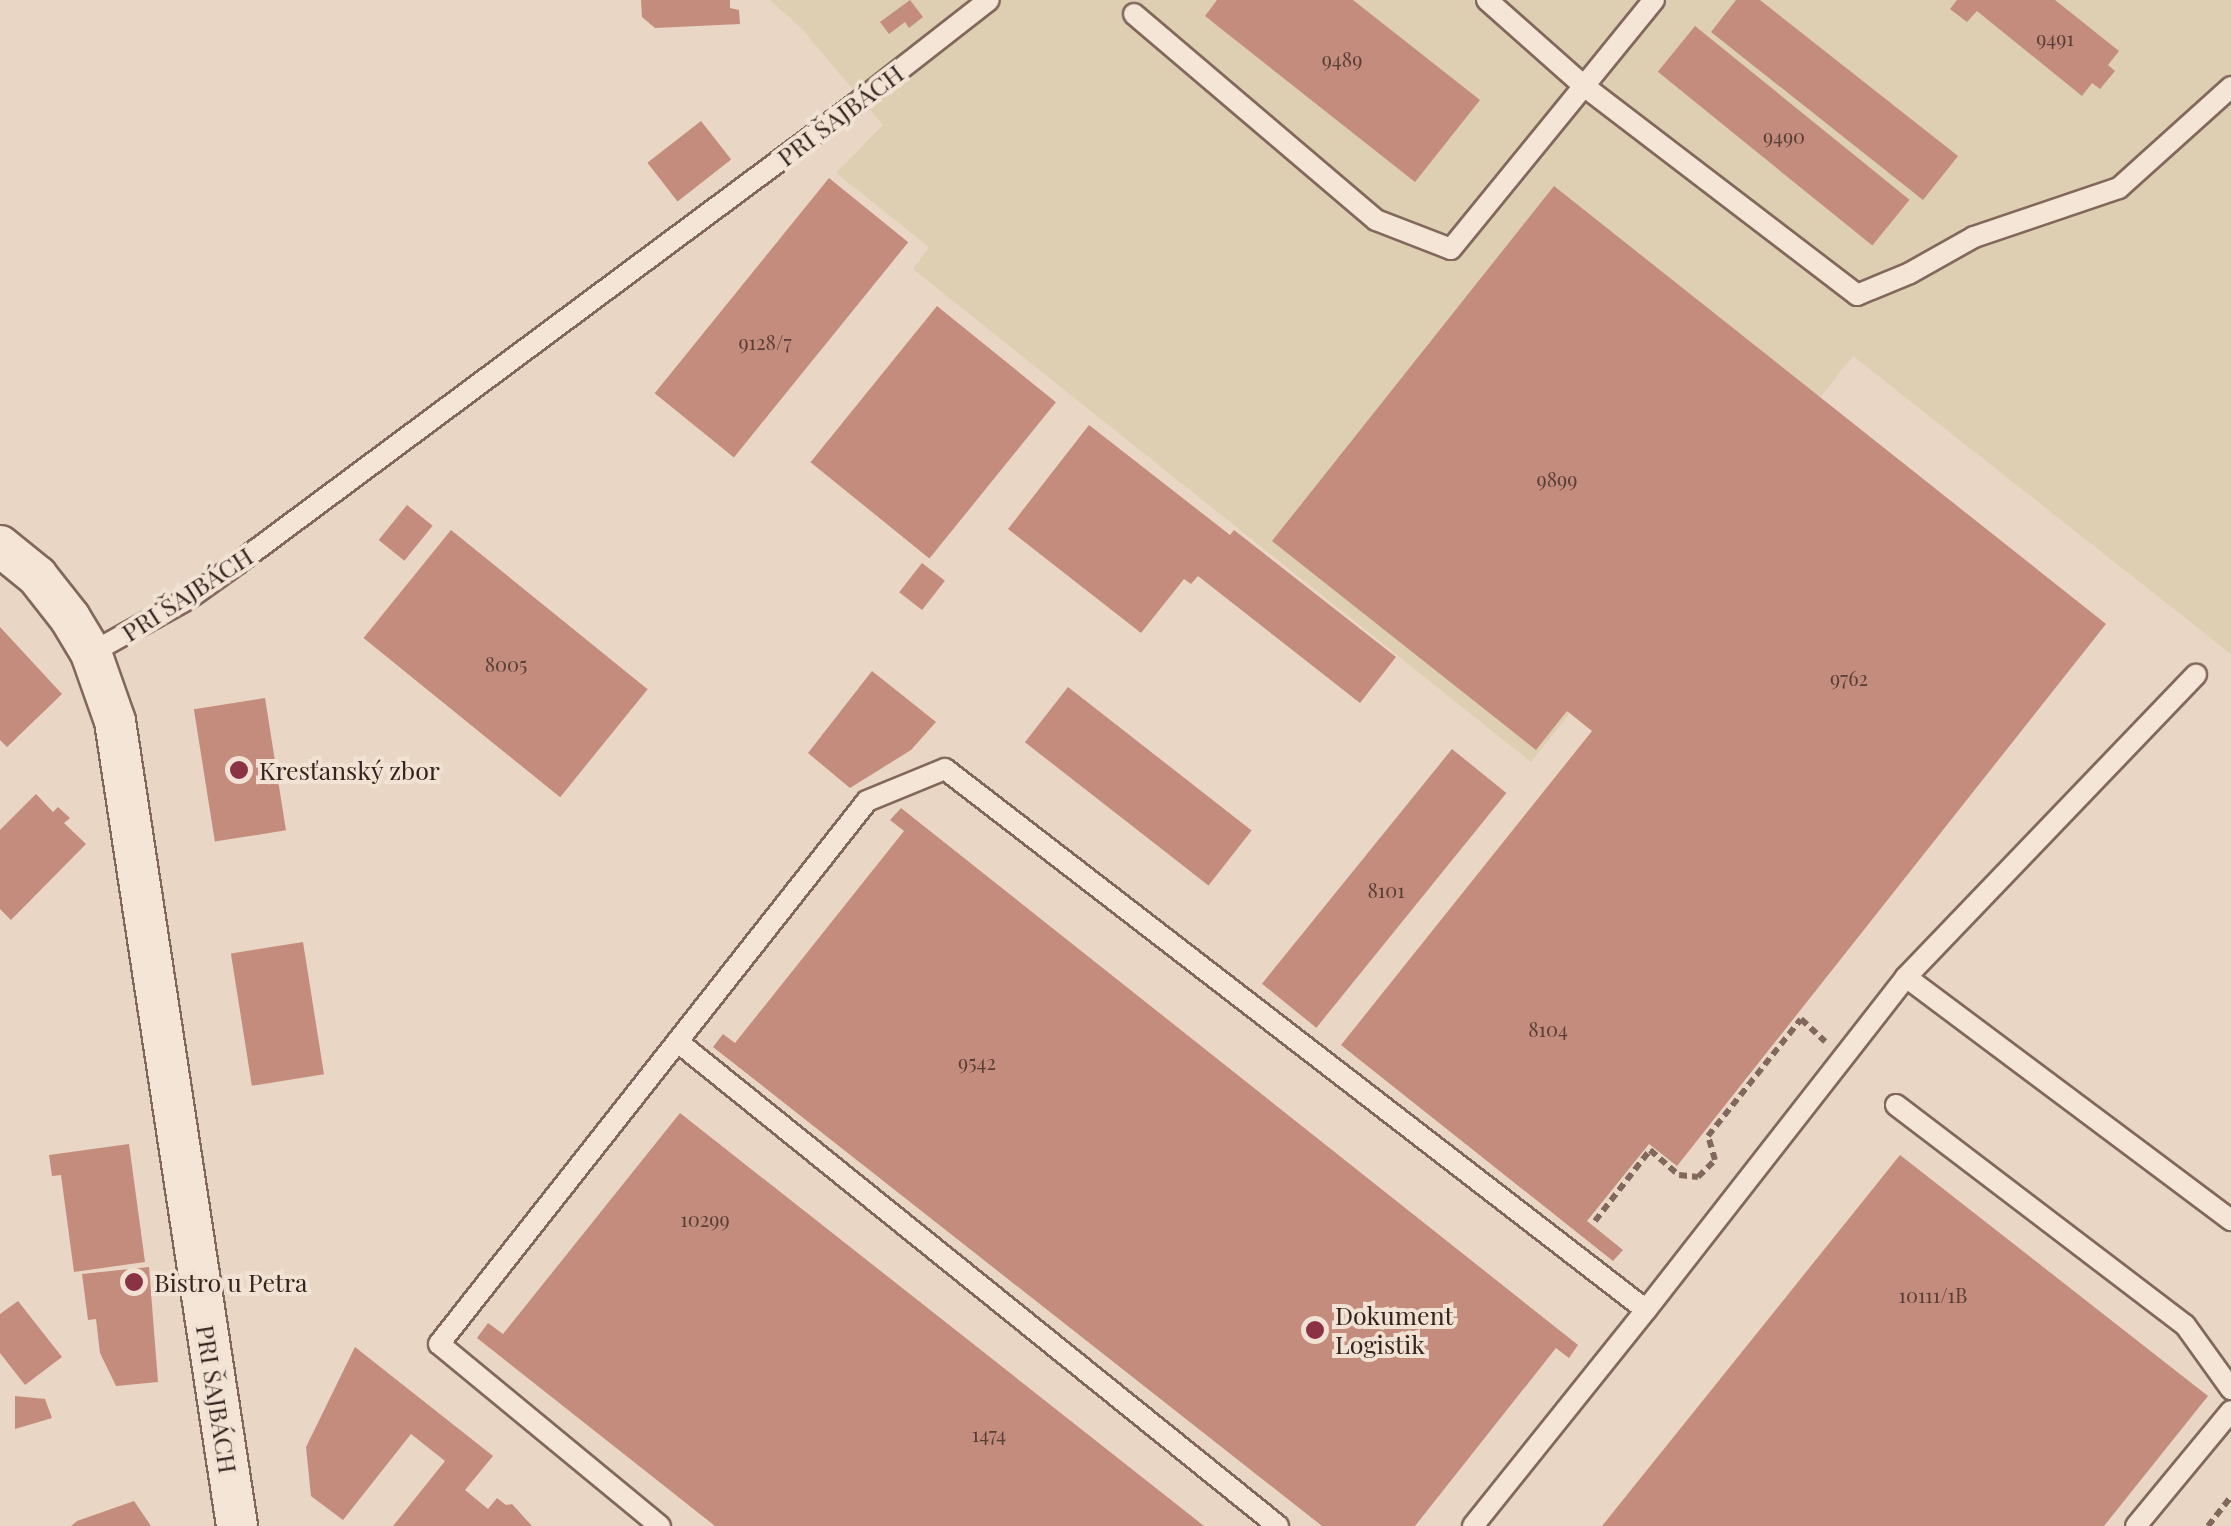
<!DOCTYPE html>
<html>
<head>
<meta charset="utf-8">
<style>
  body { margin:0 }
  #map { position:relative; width:2231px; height:1526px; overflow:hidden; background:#e9d6c4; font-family:"Playfair Display",serif }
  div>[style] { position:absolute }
  .farmland>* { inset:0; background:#deceb2 }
  .building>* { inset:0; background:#c48c7d; transform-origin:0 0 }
  .path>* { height:6px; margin-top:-3px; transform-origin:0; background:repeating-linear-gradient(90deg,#82685c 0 8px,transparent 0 13px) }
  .roads { filter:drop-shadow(2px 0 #82685c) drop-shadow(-2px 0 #82685c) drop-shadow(0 2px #82685c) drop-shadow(0 -2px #82685c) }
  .service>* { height:20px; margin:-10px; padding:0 10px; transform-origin:10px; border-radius:10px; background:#f5e5d6 }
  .minor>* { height:40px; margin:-20px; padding:0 20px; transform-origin:20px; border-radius:20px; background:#f5e5d6 }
  .dots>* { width:28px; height:28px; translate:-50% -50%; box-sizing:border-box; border:5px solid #f1e2d3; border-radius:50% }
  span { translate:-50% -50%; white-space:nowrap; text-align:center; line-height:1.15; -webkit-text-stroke:8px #f1e2d3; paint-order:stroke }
  .number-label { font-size:20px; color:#573e36 }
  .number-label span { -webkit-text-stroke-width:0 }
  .street-label { font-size:25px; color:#33241f }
  .poi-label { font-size:25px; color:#33241f }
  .left { translate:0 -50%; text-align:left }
</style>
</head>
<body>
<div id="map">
  <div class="farmland">
    <i style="clip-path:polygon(770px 0,2231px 0,2231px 654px,1853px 356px,1531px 762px,913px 269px,929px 247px,836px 173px,883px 125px,802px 29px)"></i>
  </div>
  <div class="building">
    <i style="clip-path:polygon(641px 0,730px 0,730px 8px,739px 10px,740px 24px,655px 28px,642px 17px)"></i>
    <i style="clip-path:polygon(910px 0,923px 17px,909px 28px,905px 22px,889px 34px,880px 22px)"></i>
    <i style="clip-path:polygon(1217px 0,1353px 0,1480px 100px,1415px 182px,1205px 16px)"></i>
    <i style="clip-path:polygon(1736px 0,1760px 0,1958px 156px,1923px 200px,1711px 32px)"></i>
    <i style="clip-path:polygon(1957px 0,2055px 0,2119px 51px,2108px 65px,2115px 71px,2100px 89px,2092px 83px,2082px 96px,1977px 11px,1967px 22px,1950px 9px)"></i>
    <i style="left:1695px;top:26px;width:276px;height:59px;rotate:39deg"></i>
    <i style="left:701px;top:121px;width:49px;height:68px;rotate:52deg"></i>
    <i style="left:829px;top:178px;width:102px;height:277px;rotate:39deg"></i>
    <i style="clip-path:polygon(1554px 186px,2106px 624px,1677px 1166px,1649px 1144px,1587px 1221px,1623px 1250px,1613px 1261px,1341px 1045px,1592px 731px,1567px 711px,1536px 750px,1272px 541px)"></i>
    <i style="left:937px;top:306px;width:153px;height:201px;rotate:39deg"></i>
    <i style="clip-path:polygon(1089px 425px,1230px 535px,1234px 530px,1396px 657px,1360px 703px,1198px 576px,1191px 584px,1184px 579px,1141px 633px,1008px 529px)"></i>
    <i style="left:407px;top:505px;width:33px;height:45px;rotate:39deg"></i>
    <i style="left:451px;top:530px;width:253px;height:139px;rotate:39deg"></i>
    <i style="left:922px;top:563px;width:29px;height:37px;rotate:38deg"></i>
    <i style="clip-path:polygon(0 627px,62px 694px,7px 747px,0 740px)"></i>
    <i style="clip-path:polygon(872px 671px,936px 722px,911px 750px,850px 788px,808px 753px)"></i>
    <i style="left:1068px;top:687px;width:233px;height:70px;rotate:38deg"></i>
    <i style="left:265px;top:698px;width:134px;height:72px;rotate:81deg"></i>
    <i style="left:1452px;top:749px;width:70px;height:302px;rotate:39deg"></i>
    <i style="clip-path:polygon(36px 794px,53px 812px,58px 807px,70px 818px,64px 823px,86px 844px,11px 920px,0 909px,0 830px)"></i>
    <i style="clip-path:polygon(901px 808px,1578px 1345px,1569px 1358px,1556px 1348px,1415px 1526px,1322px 1526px,713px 1047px,723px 1034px,735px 1043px,904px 831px,890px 820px)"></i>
    <i style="left:303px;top:942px;width:134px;height:73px;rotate:81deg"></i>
    <i style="clip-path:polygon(680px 1113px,967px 1339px,1204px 1526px,715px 1526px,477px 1338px,488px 1323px,503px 1334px)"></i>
    <i style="clip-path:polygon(129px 1144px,145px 1262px,74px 1272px,61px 1175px,52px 1176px,49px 1155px)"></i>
    <i style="clip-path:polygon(1900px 1155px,2208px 1396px,2104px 1526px,1602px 1526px)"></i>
    <i style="clip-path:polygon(149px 1267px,158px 1382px,116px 1386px,100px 1353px,96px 1319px,88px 1320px,82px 1274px)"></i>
    <i style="clip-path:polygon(18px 1301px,62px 1357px,25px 1385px,0 1353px,0 1314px)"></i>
    <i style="clip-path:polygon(355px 1347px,493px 1456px,465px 1490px,488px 1509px,497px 1498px,506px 1505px,512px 1504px,532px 1526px,393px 1526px,445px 1461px,411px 1434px,343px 1520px,311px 1496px,306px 1447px)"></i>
    <i style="clip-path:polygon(15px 1396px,45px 1399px,52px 1418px,15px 1429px)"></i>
    <i style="clip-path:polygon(134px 1501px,151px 1526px,71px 1526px,77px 1521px)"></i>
  </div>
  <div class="path">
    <i style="left:1595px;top:1221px;width:90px;rotate:-52.2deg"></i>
    <i style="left:1650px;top:1150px;width:38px;rotate:41deg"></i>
    <i style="left:1679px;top:1175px;width:19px;rotate:6deg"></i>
    <i style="left:1698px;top:1177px;width:24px;rotate:-45deg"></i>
    <i style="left:1715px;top:1160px;width:25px;rotate:-106deg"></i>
    <i style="left:1708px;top:1136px;width:149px;rotate:-51.5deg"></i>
    <i style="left:1801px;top:1019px;width:33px;rotate:43deg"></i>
    <i style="left:2208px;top:1526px;width:37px;rotate:-52deg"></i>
  </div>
  <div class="roads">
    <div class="service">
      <i style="left:1487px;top:0;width:130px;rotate:41.6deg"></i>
      <i style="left:1584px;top:86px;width:111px;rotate:-50.9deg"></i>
      <i style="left:1134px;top:14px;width:318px;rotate:40.4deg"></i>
      <i style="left:1376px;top:220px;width:80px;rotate:21.1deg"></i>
      <i style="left:1451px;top:249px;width:210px;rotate:-50.8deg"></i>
      <i style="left:1584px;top:86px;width:344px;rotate:37.4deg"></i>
      <i style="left:1857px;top:295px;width:57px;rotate:-22.5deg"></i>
      <i style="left:1910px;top:273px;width:73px;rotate:-29.4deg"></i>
      <i style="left:1974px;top:237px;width:153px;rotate:-18.7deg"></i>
      <i style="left:2119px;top:188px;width:151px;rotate:-42deg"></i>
      <i style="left:91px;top:653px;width:111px;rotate:-29.1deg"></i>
      <i style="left:188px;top:599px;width:60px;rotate:-35.5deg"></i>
      <i style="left:237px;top:564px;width:778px;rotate:-36.63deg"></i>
      <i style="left:861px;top:100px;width:162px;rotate:-38deg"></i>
      <i style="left:1906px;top:977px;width:406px;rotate:36.8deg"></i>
      <i style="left:678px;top:1042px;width:771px;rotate:38.89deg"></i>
      <i style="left:1896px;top:1105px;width:363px;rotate:37.3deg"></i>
      <i style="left:2185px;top:1325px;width:79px;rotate:54.3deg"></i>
      <i style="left:1646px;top:1310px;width:422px;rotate:-52deg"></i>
      <i style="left:1906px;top:977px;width:419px;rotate:-46.2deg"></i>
      <i style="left:660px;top:1526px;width:286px;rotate:-140.5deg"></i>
      <i style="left:439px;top:1344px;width:691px;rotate:-51.75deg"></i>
      <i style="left:867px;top:801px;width:84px;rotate:-22.3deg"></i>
      <i style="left:945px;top:769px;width:885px;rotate:37.66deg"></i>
      <i style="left:1646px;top:1310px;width:277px;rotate:128.7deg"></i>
      <i style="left:2136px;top:1526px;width:149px;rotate:-50.4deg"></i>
    </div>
    <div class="minor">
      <i style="left:0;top:546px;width:48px;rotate:39deg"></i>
      <i style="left:37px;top:576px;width:53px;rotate:51.8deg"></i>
      <i style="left:70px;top:618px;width:41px;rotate:59deg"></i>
      <i style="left:91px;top:653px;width:72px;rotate:70.6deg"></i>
      <i style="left:115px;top:721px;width:814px;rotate:81.38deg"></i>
    </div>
  </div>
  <div class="dots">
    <i style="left:239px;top:770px;background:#8b3245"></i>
    <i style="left:134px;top:1282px;background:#8b3245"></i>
    <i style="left:1315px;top:1330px;background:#8b3245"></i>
  </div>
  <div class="number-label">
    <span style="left:2055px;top:37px">9491</span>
    <span style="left:1342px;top:58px">9489</span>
    <span style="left:1784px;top:135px">9490</span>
    <span style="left:765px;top:341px">9128/7</span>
    <span style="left:1557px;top:478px">9899</span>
    <span style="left:506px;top:663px">8005</span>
    <span style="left:1849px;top:677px">9762</span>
    <span style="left:1386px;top:889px">8101</span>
    <span style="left:1548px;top:1028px">8104</span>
    <span style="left:977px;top:1061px">9542</span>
    <span style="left:705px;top:1218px">10299</span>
    <span style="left:1933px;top:1294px">10111/1B</span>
    <span style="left:989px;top:1433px">1474</span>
  </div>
  <div class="street-label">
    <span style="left:840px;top:115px;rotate:-37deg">PRI ŠAJBÁCH</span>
    <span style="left:187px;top:594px;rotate:-33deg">PRI ŠAJBÁCH</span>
    <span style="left:217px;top:1399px;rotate:81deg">PRI ŠAJBÁCH</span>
  </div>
  <div class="poi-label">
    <span class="left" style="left:259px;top:770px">Kresťanský zbor</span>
    <span class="left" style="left:154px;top:1282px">Bistro u Petra</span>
    <span class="left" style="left:1335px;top:1330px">Dokument<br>Logistik</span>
  </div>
</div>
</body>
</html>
